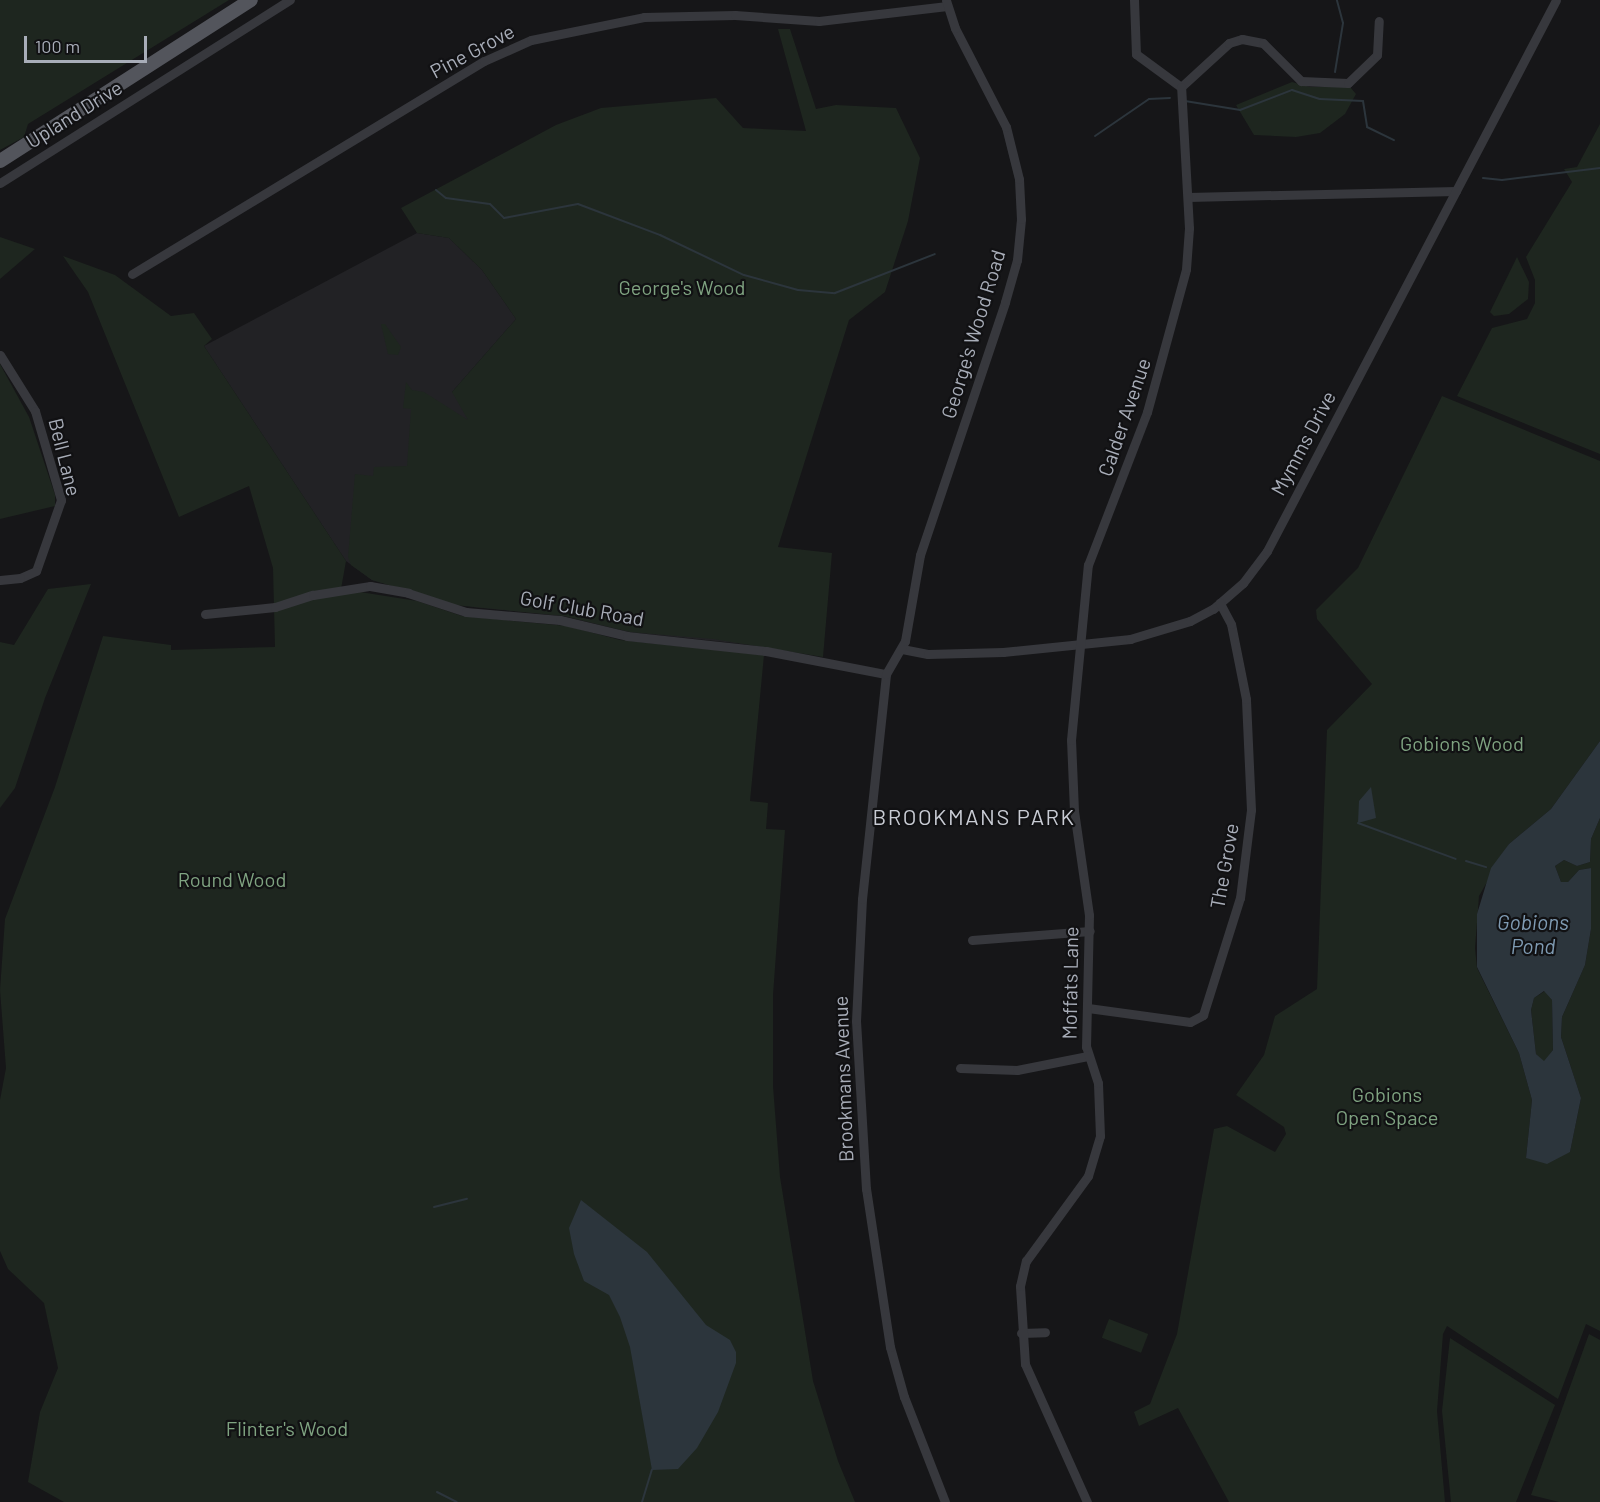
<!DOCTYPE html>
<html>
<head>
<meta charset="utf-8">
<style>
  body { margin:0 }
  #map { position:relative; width:1600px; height:1502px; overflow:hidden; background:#161618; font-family:Barlow,sans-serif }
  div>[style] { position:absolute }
  .built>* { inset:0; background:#222225 }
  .green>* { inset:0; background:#1e261f; transform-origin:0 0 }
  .water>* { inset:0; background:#2c353c }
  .stream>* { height:2px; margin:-1px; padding:0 1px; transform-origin:1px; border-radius:1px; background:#2c353c }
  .minor>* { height:9px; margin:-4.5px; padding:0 4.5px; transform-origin:4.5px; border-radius:4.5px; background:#37383d }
  .primary>* { height:14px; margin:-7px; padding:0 7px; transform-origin:7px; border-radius:7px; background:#53555c }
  span { translate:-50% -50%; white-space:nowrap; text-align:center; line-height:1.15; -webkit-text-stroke:4.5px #111113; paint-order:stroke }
  .street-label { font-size:20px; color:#a8adb8 }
  .park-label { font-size:20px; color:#7fa381 }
  .water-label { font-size:21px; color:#7f9bb3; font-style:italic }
  .quarter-label { font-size:22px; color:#c9ccd4; letter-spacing:1.5px }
  .scale { position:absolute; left:24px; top:36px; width:123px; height:27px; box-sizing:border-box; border:3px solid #a8adb8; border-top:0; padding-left:8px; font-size:18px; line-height:21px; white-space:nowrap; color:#a8adb8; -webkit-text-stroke:4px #111113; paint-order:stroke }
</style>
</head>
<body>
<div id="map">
  <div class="built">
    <i style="clip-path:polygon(417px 233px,449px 238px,482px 270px,516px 319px,452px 392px,753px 645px,630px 632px,564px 616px,473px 607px,372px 580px,346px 561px,204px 346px)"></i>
  </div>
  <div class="green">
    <i style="clip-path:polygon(0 0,229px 0,28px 124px,24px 137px,0 150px)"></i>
    <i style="clip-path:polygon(778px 29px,790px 29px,816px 109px,836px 105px,896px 108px,920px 158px,908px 221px,885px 292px,849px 320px,778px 547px,832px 553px,823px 657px,713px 639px,630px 632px,564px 616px,454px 605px,372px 580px,351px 565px,348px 557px,355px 474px,373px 476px,374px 467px,407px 466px,411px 409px,403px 408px,406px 382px,412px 390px,424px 392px,468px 420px,452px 392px,516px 319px,482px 270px,449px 238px,417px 233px,401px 208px,556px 125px,601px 108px,716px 98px,743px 128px,806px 131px)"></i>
    <i style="clip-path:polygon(1292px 82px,1310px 87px,1350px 87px,1356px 94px,1345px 114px,1320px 133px,1296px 137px,1254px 135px,1236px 105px)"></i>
    <i style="clip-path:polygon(1600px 124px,1600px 454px,1457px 396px,1492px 328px,1527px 319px,1535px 303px,1535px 280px,1526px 257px,1572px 182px,1564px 169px,1577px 167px)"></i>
    <i style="clip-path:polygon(0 237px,35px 249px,0 279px)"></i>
    <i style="clip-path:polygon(63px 256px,115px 275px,171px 316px,194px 313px,212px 339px,204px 346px,346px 561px,341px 589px,417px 601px,462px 616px,567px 626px,620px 640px,764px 655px,750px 801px,768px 803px,766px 829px,785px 830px,773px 995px,773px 1086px,780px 1177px,813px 1381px,838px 1461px,855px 1502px,64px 1502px,28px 1482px,40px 1412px,58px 1368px,44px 1303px,8px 1269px,0 1251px,0 1100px,6px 1068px,0 990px,5px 919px,55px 787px,103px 636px,171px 645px,171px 650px,275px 647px,273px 568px,249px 486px,179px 517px,88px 292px)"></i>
    <i style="clip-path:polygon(1517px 257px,1529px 282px,1528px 299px,1509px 314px,1494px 316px,1490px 312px)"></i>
    <i style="clip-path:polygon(381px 324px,385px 324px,401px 347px,398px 355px,388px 354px)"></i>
    <i style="clip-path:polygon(0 364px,29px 417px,55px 495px,55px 506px,0 519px)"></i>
    <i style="clip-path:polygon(1442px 396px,1600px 461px,1600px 741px,1551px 809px,1509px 844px,1479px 896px,1475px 948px,1477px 968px,1519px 1053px,1532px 1100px,1526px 1158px,1570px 1152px,1581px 1098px,1561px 1037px,1562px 1017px,1585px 965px,1591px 929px,1591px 868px,1579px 870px,1568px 882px,1561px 882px,1555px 866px,1564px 860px,1577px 866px,1590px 862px,1591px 839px,1600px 818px,1600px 1331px,1586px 1324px,1558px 1399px,1447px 1326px,1443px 1334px,1437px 1411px,1445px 1502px,1229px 1502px,1178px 1408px,1139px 1426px,1134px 1412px,1150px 1404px,1177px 1334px,1214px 1129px,1227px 1126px,1275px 1152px,1286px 1134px,1284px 1127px,1236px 1095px,1264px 1055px,1275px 1016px,1317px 989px,1327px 730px,1372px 684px,1317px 619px,1316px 610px,1358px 568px)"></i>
    <i style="clip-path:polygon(91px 584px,45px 698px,15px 788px,0 808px,0 642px,14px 645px,48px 589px)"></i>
    <i style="clip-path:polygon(1545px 991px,1552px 1000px,1553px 1050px,1544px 1062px,1536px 1054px,1531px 1010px,1534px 998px)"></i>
    <i style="left:1109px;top:1319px;width:42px;height:20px;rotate:21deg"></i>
    <i style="clip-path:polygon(1589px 1334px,1600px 1340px,1600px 1502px,1559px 1502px,1531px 1495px)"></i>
    <i style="clip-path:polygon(1450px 1338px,1555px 1405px,1516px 1502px,1451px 1502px,1442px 1411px)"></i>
  </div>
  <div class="water">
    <i style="clip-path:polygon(evenodd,1600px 741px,1600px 818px,1591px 839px,1590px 862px,1577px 866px,1564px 860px,1555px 866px,1561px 882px,1568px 882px,1579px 870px,1591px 868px,1591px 929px,1585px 965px,1562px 1017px,1561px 1037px,1581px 1098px,1570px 1152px,1547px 1164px,1526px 1158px,1532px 1100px,1519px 1053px,1477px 967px,1477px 914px,1491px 868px,1509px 844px,1551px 809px,1600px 741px,1544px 991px,1552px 1000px,1553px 1050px,1544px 1061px,1536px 1054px,1531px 1010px,1534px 998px,1544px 991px)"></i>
    <i style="clip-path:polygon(1371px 787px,1376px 818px,1358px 823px,1359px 801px)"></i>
    <i style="clip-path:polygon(581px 1200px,647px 1252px,706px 1325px,730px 1340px,736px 1352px,736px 1363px,718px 1412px,697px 1448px,678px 1469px,652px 1470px,630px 1347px,620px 1317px,609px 1295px,584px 1281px,574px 1254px,569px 1228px)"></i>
  </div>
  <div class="stream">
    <i style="left:1335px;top:72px;width:50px;rotate:-80.7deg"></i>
    <i style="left:1343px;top:23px;width:24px;rotate:-105deg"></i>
    <i style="left:1185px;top:101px;width:56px;rotate:9.3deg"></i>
    <i style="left:1240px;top:110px;width:56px;rotate:-21deg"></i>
    <i style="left:1292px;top:90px;width:29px;rotate:18deg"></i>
    <i style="left:1320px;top:99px;width:43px;rotate:2.7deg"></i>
    <i style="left:1363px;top:101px;width:26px;rotate:81deg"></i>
    <i style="left:1367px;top:127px;width:30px;rotate:26deg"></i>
    <i style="left:1095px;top:136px;width:65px;rotate:-34.4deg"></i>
    <i style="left:1149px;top:99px;width:21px;rotate:-3deg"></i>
    <i style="left:1483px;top:178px;width:19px;rotate:6deg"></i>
    <i style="left:1502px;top:180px;width:99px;rotate:-7deg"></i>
    <i style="left:436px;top:190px;width:13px;rotate:39deg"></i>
    <i style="left:446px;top:198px;width:44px;rotate:7.8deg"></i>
    <i style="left:490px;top:204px;width:20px;rotate:45deg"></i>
    <i style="left:504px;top:218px;width:75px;rotate:-10.7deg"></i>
    <i style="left:578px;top:204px;width:88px;rotate:20.7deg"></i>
    <i style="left:660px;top:235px;width:93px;rotate:25.5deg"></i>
    <i style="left:744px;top:275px;width:56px;rotate:15.5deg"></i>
    <i style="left:798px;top:290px;width:37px;rotate:5deg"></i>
    <i style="left:835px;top:293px;width:107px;rotate:-21.3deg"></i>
    <i style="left:1358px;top:823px;width:104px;rotate:20.2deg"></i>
    <i style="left:1466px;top:861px;width:21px;rotate:17deg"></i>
    <i style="left:434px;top:1207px;width:34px;rotate:-14deg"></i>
    <i style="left:437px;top:1492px;width:22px;rotate:27deg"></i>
    <i style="left:642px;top:1502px;width:34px;rotate:-73deg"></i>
  </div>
  <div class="minor">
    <i style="left:1134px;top:0;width:54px;rotate:87.9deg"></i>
    <i style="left:1136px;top:54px;width:56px;rotate:36.3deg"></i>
    <i style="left:1181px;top:87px;width:65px;rotate:-42.5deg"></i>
    <i style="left:1229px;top:43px;width:14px;rotate:-17deg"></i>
    <i style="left:1242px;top:39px;width:21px;rotate:11deg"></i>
    <i style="left:1263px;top:43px;width:54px;rotate:45deg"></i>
    <i style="left:1301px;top:81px;width:47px;rotate:2.4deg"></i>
    <i style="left:1348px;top:83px;width:40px;rotate:-44deg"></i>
    <i style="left:1377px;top:55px;width:34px;rotate:-87deg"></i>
    <i style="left:0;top:183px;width:343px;rotate:-32.3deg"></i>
    <i style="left:1188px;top:197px;width:268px;rotate:-1.3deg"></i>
    <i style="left:132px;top:274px;width:411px;rotate:-31.2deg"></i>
    <i style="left:484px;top:61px;width:51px;rotate:-24.1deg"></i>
    <i style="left:531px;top:40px;width:115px;rotate:-11.5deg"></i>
    <i style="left:644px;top:17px;width:91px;rotate:-1.3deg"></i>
    <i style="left:735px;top:15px;width:84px;rotate:4.1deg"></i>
    <i style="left:819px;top:21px;width:129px;rotate:-6.7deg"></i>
    <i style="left:0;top:355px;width:66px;rotate:58deg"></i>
    <i style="left:35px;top:411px;width:93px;rotate:73.7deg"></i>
    <i style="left:61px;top:500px;width:75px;rotate:109.4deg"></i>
    <i style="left:36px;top:571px;width:17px;rotate:156deg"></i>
    <i style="left:20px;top:578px;width:20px;rotate:174deg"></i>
    <i style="left:205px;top:614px;width:70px;rotate:-5.7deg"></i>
    <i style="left:275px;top:607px;width:40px;rotate:-18deg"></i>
    <i style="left:313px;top:595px;width:58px;rotate:-9deg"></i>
    <i style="left:370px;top:586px;width:39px;rotate:10deg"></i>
    <i style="left:408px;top:593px;width:61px;rotate:18.1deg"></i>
    <i style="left:466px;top:612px;width:94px;rotate:4.9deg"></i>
    <i style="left:560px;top:620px;width:69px;rotate:13.4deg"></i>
    <i style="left:627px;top:636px;width:140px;rotate:6.2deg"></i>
    <i style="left:766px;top:651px;width:122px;rotate:10.9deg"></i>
    <i style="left:902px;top:649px;width:26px;rotate:11deg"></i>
    <i style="left:928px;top:654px;width:75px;rotate:-1.5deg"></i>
    <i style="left:1003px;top:652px;width:128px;rotate:-5.8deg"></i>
    <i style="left:1130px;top:639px;width:63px;rotate:-16.7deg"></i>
    <i style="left:1190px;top:621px;width:26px;rotate:-28deg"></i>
    <i style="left:1213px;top:609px;width:40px;rotate:-41deg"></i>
    <i style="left:1243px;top:583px;width:40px;rotate:-53deg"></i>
    <i style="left:1267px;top:551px;width:622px;rotate:-62.32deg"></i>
    <i style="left:972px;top:940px;width:118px;rotate:-4.4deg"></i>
    <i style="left:1088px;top:1008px;width:103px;rotate:7.8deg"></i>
    <i style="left:1190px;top:1022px;width:15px;rotate:-28deg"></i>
    <i style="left:1203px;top:1015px;width:123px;rotate:-72.5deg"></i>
    <i style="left:1240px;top:898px;width:89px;rotate:-82.9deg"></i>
    <i style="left:1251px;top:810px;width:111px;rotate:-92.6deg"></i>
    <i style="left:1246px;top:699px;width:76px;rotate:-101.3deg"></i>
    <i style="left:1231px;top:624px;width:24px;rotate:-118deg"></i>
    <i style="left:960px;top:1068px;width:57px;rotate:2deg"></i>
    <i style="left:1017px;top:1070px;width:72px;rotate:-11.2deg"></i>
    <i style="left:1021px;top:1333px;width:24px;rotate:-2deg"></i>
    <i style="left:945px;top:1502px;width:113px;rotate:-111.3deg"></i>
    <i style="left:904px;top:1397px;width:52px;rotate:-105.6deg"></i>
    <i style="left:890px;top:1347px;width:160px;rotate:-98.6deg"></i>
    <i style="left:866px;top:1189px;width:168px;rotate:-93.4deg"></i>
    <i style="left:856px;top:1021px;width:122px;rotate:-87.2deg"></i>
    <i style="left:862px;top:899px;width:226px;rotate:-83.9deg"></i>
    <i style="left:886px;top:674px;width:38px;rotate:-60deg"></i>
    <i style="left:905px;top:641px;width:87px;rotate:-80.1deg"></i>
    <i style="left:920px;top:555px;width:267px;rotate:-71.4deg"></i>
    <i style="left:1005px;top:302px;width:44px;rotate:-74.1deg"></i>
    <i style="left:1017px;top:260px;width:41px;rotate:-84.4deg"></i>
    <i style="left:1021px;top:219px;width:40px;rotate:-92.9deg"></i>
    <i style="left:1019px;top:179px;width:54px;rotate:-104deg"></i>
    <i style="left:1006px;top:127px;width:111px;rotate:-117.3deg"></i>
    <i style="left:955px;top:28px;width:29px;rotate:-108deg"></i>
    <i style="left:1087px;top:1502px;width:151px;rotate:-114.2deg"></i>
    <i style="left:1025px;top:1364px;width:78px;rotate:-93.7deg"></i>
    <i style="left:1020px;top:1286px;width:26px;rotate:-77deg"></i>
    <i style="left:1026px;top:1261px;width:105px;rotate:-53.9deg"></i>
    <i style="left:1088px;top:1176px;width:42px;rotate:-73.3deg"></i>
    <i style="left:1100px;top:1136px;width:53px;rotate:-92.2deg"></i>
    <i style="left:1098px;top:1083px;width:38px;rotate:-108deg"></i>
    <i style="left:1086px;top:1047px;width:132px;rotate:-88.7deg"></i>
    <i style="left:1089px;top:915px;width:105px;rotate:-98.2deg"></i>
    <i style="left:1074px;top:811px;width:71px;rotate:-92.4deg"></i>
    <i style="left:1071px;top:740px;width:176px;rotate:-84.5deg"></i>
    <i style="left:1088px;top:565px;width:164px;rotate:-68.9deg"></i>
    <i style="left:1147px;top:412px;width:148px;rotate:-74.7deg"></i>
    <i style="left:1186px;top:269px;width:41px;rotate:-85.8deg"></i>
    <i style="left:1189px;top:228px;width:141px;rotate:-93.2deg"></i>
  </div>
  <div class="primary">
    <i style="left:0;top:161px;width:298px;rotate:-32.7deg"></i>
  </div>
  <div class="street-label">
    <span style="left:472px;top:51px;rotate:-28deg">Pine Grove</span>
    <span style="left:74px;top:114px;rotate:-32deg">Upland Drive</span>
    <span style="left:973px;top:334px;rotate:-73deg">George's Wood Road</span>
    <span style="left:1124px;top:417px;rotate:-71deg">Calder Avenue</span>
    <span style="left:1303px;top:443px;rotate:-62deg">Mymms Drive</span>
    <span style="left:65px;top:457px;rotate:76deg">Bell Lane</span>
    <span style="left:582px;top:608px;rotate:10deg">Golf Club Road</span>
    <span style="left:1224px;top:866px;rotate:-80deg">The Grove</span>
    <span style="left:1070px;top:983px;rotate:-89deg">Moffats Lane</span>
    <span style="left:843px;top:1079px;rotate:-92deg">Brookmans Avenue</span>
  </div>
  <div class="park-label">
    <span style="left:682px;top:287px">George's Wood</span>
    <span style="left:1462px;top:743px">Gobions Wood</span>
    <span style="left:232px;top:879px">Round Wood</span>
    <span style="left:1387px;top:1106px">Gobions<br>Open Space</span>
    <span style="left:287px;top:1428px">Flinter's Wood</span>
  </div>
  <div class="water-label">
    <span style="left:1533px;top:934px">Gobions<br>Pond</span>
  </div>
  <div class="quarter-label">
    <span style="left:974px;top:817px">BROOKMANS PARK</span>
  </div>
  <div class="scale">100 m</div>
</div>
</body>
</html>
